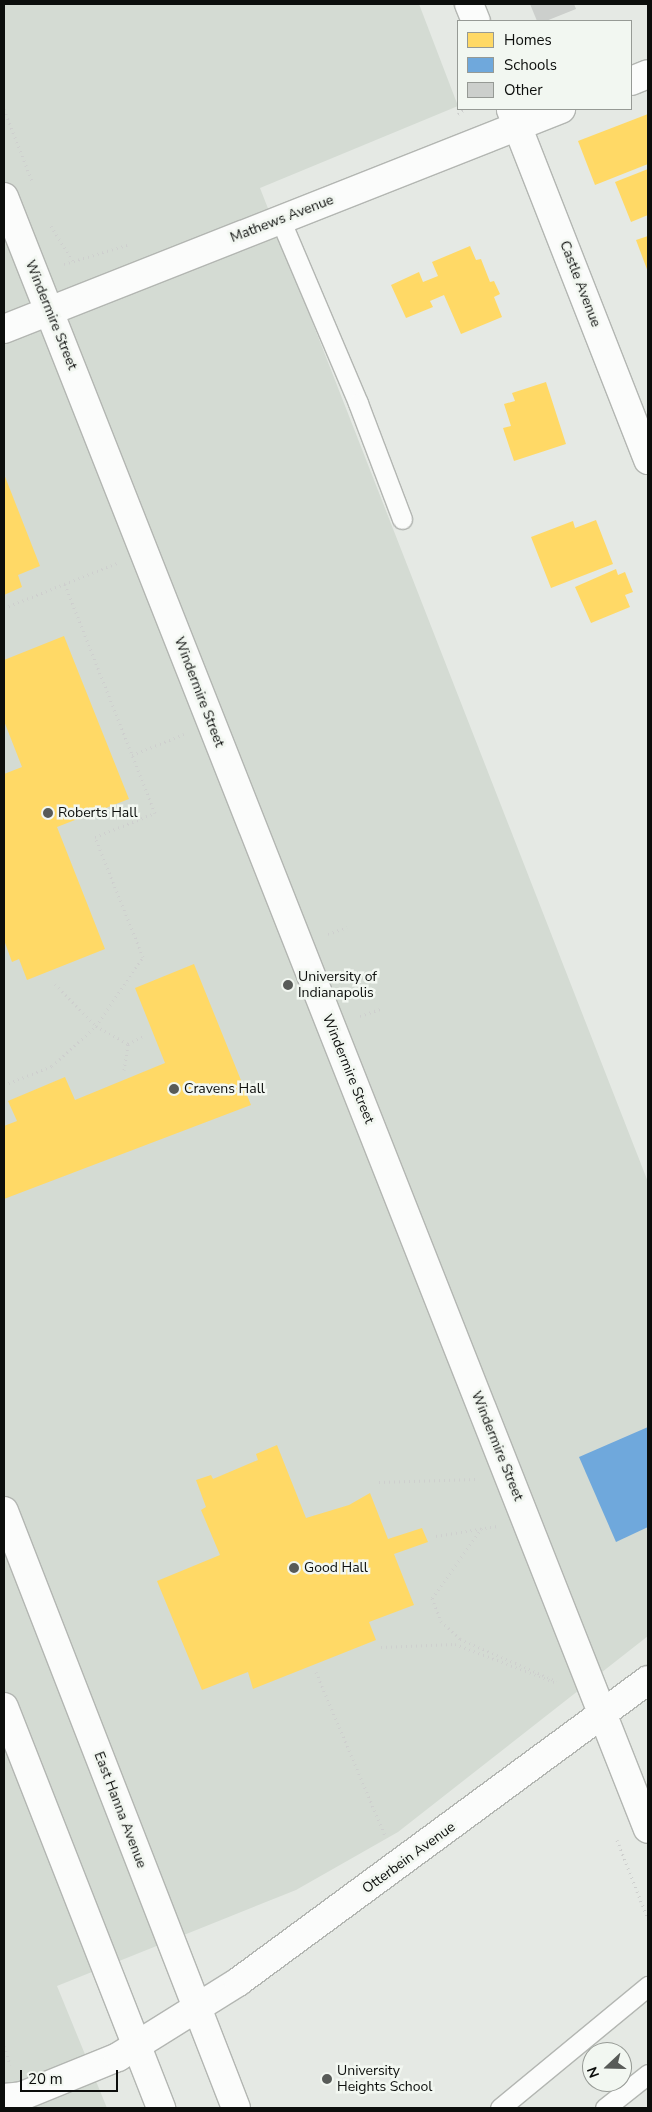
<!DOCTYPE html>
<html>
<head>
<meta charset="utf-8">
<style>
  body { margin:0 }
  #map { position:relative; width:652px; height:2112px; overflow:hidden; background:#e5e9e4; font-family:"Nunito Sans",sans-serif }
  div>[style] { position:absolute }
  .built>* { inset:0; background:#d4dbd3 }
  .homes>* { inset:0; background:#ffd966 }
  .schools>* { inset:0; background:#6fa8dc }
  .building>* { inset:0; background:#cccfcc }
  .path>* { height:3px; margin-top:-1.5px; transform-origin:0; background:repeating-linear-gradient(90deg,#cecfce 0 1px,transparent 0 5px) }
  .roads { filter:drop-shadow(1px 0 #b3b6b2) drop-shadow(-1px 0 #b3b6b2) drop-shadow(0 1px #b3b6b2) drop-shadow(0 -1px #b3b6b2) }
  .service>* { height:19px; margin:-9.5px; padding:0 9.5px; transform-origin:9.5px; border-radius:9.5px; background:#fbfcfb }
  .minor>* { height:28px; margin:-14px; padding:0 14px; transform-origin:14px; border-radius:14px; background:#fbfcfb }
  .secondary>* { height:28px; margin:-14px; padding:0 14px; transform-origin:14px; border-radius:14px; background:#fbfcfb }
  .dots>* { width:14px; height:14px; translate:-50% -50%; box-sizing:border-box; border:2px solid #f2f7f1; border-radius:50% }
  span { translate:-50% -50%; white-space:nowrap; text-align:center; line-height:1.15; -webkit-text-stroke:5px #f2f7f1; paint-order:stroke }
  .street-label { font-size:14px; color:#0c0e0c }
  .poi-label { font-size:14px; color:#0c0e0c }
  .left { translate:0 -50%; text-align:left }
  .frame { position:absolute; inset:0; border:5px solid #0c0e0c; pointer-events:none }
  .legend { position:absolute; left:457px; top:20px; width:175px; height:90px; box-sizing:border-box; background:#f2f7f1; border:1px solid #969a95; margin:0; padding:6px 9px; list-style:none; font-size:15px; color:#0c0e0c }
  .legend li { display:flex; align-items:center; gap:10px; height:25px }
  .legend b { width:25px; border:1px solid #969a95 }
  .north { position:absolute; left:582px; top:2042px; width:50px; height:50px; box-sizing:border-box; background:#f2f7f1; border:1px solid #969a95; border-radius:50%; rotate:249deg; font-size:14px; font-weight:700; line-height:20px; text-align:center; color:#0c0e0c }
  .north::after { content:''; display:block; margin:auto; width:18px; height:22px; background:#585b58; clip-path:polygon(50% 0,100% 100%,50% 72%,0 100%) }
  .scale { position:absolute; left:20px; top:2070px; width:98px; height:22px; box-sizing:border-box; border:2px solid #0c0e0c; border-top:0; padding-left:6px; font-size:15px; line-height:18px; white-space:nowrap; color:#0c0e0c; -webkit-text-stroke:4px #f2f7f1; paint-order:stroke }
</style>
</head>
<body>
<div id="map">
  <div class="built">
    <i style="clip-path:polygon(4px 4px,419px 4px,458px 106px,260px 188px,648px 1182px,648px 1636px,398px 1832px,296px 1890px,57px 1986px,107px 2108px,4px 2108px)"></i>
  </div>
  <div class="homes">
    <i style="clip-path:polygon(648px 114px,648px 164px,595px 185px,578px 141px)"></i>
    <i style="clip-path:polygon(648px 169px,648px 215px,631px 222px,615px 182px)"></i>
    <i style="clip-path:polygon(648px 236px,648px 272px,636px 240px)"></i>
    <i style="clip-path:polygon(470px 246px,476px 260px,481px 259px,490px 282px,494px 281px,500px 294px,494px 297px,502px 317px,461px 334px,444px 295px,430px 301px,433px 307px,406px 318px,391px 285px,419px 272px,423px 282px,438px 276px,432px 262px)"></i>
    <i style="clip-path:polygon(546px 382px,566px 444px,514px 461px,503px 428px,511px 426px,504px 404px,515px 401px,512px 393px)"></i>
    <i style="clip-path:polygon(4px 474px,40px 566px,18px 575px,22px 587px,4px 595px)"></i>
    <i style="clip-path:polygon(596px 520px,613px 564px,551px 588px,531px 537px,573px 521px,575px 528px)"></i>
    <i style="clip-path:polygon(616px 569px,618px 575px,625px 572px,633px 592px,625px 595px,630px 607px,591px 623px,575px 587px)"></i>
    <i style="clip-path:polygon(64px 636px,129px 799px,57px 827px,105px 949px,27px 980px,19px 959px,12px 962px,4px 940px,4px 774px,22px 767px,4px 721px,4px 660px)"></i>
    <i style="clip-path:polygon(194px 964px,251px 1105px,4px 1199px,4px 1126px,17px 1121px,8px 1101px,65px 1077px,75px 1100px,165px 1063px,135px 988px)"></i>
    <i style="clip-path:polygon(277px 1445px,306px 1518px,349px 1505px,370px 1493px,388px 1539px,422px 1528px,428px 1542px,394px 1554px,414px 1605px,369px 1622px,376px 1640px,253px 1689px,248px 1672px,202px 1690px,157px 1581px,220px 1555px,201px 1510px,206px 1507px,196px 1480px,211px 1475px,213px 1479px,258px 1460px,256px 1454px)"></i>
  </div>
  <div class="schools">
    <i style="clip-path:polygon(648px 1427px,648px 1527px,616px 1542px,579px 1457px)"></i>
  </div>
  <div class="building">
    <i style="clip-path:polygon(530px 4px,574px 4px,576px 9px,546px 21px,537px 21px)"></i>
  </div>
  <div class="path">
    <i style="left:4px;top:109px;width:77px;rotate:68.7deg"></i>
    <i style="left:458px;top:114px;width:9px;rotate:-36deg"></i>
    <i style="left:51px;top:226px;width:41px;rotate:57.8deg"></i>
    <i style="left:64px;top:264px;width:66px;rotate:-16.8deg"></i>
    <i style="left:4px;top:608px;width:122px;rotate:-21.7deg"></i>
    <i style="left:132px;top:755px;width:56px;rotate:-22deg"></i>
    <i style="left:328px;top:934px;width:20px;rotate:-20deg"></i>
    <i style="left:55px;top:984px;width:59px;rotate:45.7deg"></i>
    <i style="left:96px;top:1026px;width:83px;rotate:-55.7deg"></i>
    <i style="left:143px;top:957px;width:129px;rotate:-111.8deg"></i>
    <i style="left:95px;top:837px;width:65px;rotate:-21.8deg"></i>
    <i style="left:155px;top:813px;width:246px;rotate:-111.5deg"></i>
    <i style="left:360px;top:1016px;width:24px;rotate:-19deg"></i>
    <i style="left:124px;top:1070px;width:26px;rotate:-81deg"></i>
    <i style="left:4px;top:1085px;width:52px;rotate:-21.6deg"></i>
    <i style="left:52px;top:1066px;width:59px;rotate:-42.3deg"></i>
    <i style="left:96px;top:1026px;width:37px;rotate:29deg"></i>
    <i style="left:128px;top:1044px;width:17px;rotate:-28deg"></i>
    <i style="left:379px;top:1482px;width:97px;rotate:-1.8deg"></i>
    <i style="left:482px;top:1528px;width:86px;rotate:125.5deg"></i>
    <i style="left:432px;top:1598px;width:25px;rotate:69deg"></i>
    <i style="left:441px;top:1621px;width:26px;rotate:43deg"></i>
    <i style="left:460px;top:1639px;width:105px;rotate:23.6deg"></i>
    <i style="left:436px;top:1536px;width:62px;rotate:-9.3deg"></i>
    <i style="left:381px;top:1647px;width:74px;rotate:-2.3deg"></i>
    <i style="left:455px;top:1644px;width:109px;rotate:20.9deg"></i>
    <i style="left:316px;top:1672px;width:177px;rotate:67.1deg"></i>
    <i style="left:617px;top:1840px;width:85px;rotate:68.6deg"></i>
    <i style="left:4px;top:2046px;width:20px;rotate:72deg"></i>
  </div>
  <div class="roads">
    <div class="service">
      <i style="left:280px;top:219px;width:200px;rotate:67deg"></i>
      <i style="left:358px;top:403px;width:124px;rotate:69.2deg"></i>
      <i style="left:500px;top:2108px;width:192px;rotate:-39.5deg"></i>
      <i style="left:605px;top:2108px;width:55px;rotate:-38.3deg"></i>
    </div>
    <div class="minor">
      <i style="left:469px;top:4px;width:18px;rotate:68deg"></i>
      <i style="left:631px;top:81px;width:18px;rotate:-22deg"></i>
      <i style="left:511px;top:110px;width:376px;rotate:68.6deg"></i>
      <i style="left:4px;top:197px;width:1754px;rotate:68.47deg"></i>
      <i style="left:4px;top:329px;width:599px;rotate:-21.55deg"></i>
      <i style="left:4px;top:2098px;width:18px;rotate:-6deg"></i>
      <i style="left:22px;top:2096px;width:104px;rotate:-22.1deg"></i>
      <i style="left:118px;top:2057px;width:142px;rotate:-32deg"></i>
      <i style="left:238px;top:1982px;width:509px;rotate:-36.37deg"></i>
    </div>
    <div class="secondary">
      <i style="left:4px;top:1511px;width:640px;rotate:68.76deg"></i>
      <i style="left:4px;top:1707px;width:431px;rotate:68.6deg"></i>
    </div>
  </div>
  <div class="dots">
    <i style="left:48px;top:813px;background:#585b58"></i>
    <i style="left:288px;top:985px;background:#585b58"></i>
    <i style="left:174px;top:1089px;background:#585b58"></i>
    <i style="left:294px;top:1568px;background:#585b58"></i>
    <i style="left:327px;top:2079px;background:#585b58"></i>
  </div>
  <div class="street-label">
    <span style="left:282px;top:219px;rotate:-21deg">Mathews Avenue</span>
    <span style="left:580px;top:284px;rotate:69deg">Castle Avenue</span>
    <span style="left:51px;top:315px;rotate:68deg">Windermire Street</span>
    <span style="left:199px;top:692px;rotate:69deg">Windermire Street</span>
    <span style="left:348px;top:1069px;rotate:68deg">Windermire Street</span>
    <span style="left:497px;top:1446px;rotate:68deg">Windermire Street</span>
    <span style="left:120px;top:1810px;rotate:69deg">East Hanna Avenue</span>
    <span style="left:409px;top:1858px;rotate:-36deg">Otterbein Avenue</span>
  </div>
  <div class="poi-label">
    <span class="left" style="left:58px;top:813px">Roberts Hall</span>
    <span class="left" style="left:298px;top:985px">University of<br>Indianapolis</span>
    <span class="left" style="left:184px;top:1089px">Cravens Hall</span>
    <span class="left" style="left:304px;top:1568px">Good Hall</span>
    <span class="left" style="left:337px;top:2079px">University<br>Heights School</span>
  </div>
  <div class="frame"></div>
  <ul class="legend">
  <li><b style="height:14px;background:#ffd966"></b>Homes</li>
  <li><b style="height:14px;background:#6fa8dc"></b>Schools</li>
  <li><b style="height:14px;background:#cccfcc"></b>Other</li>
  </ul>
  <div class="north">N</div>
  <div class="scale">20 m</div>
</div>
</body>
</html>
